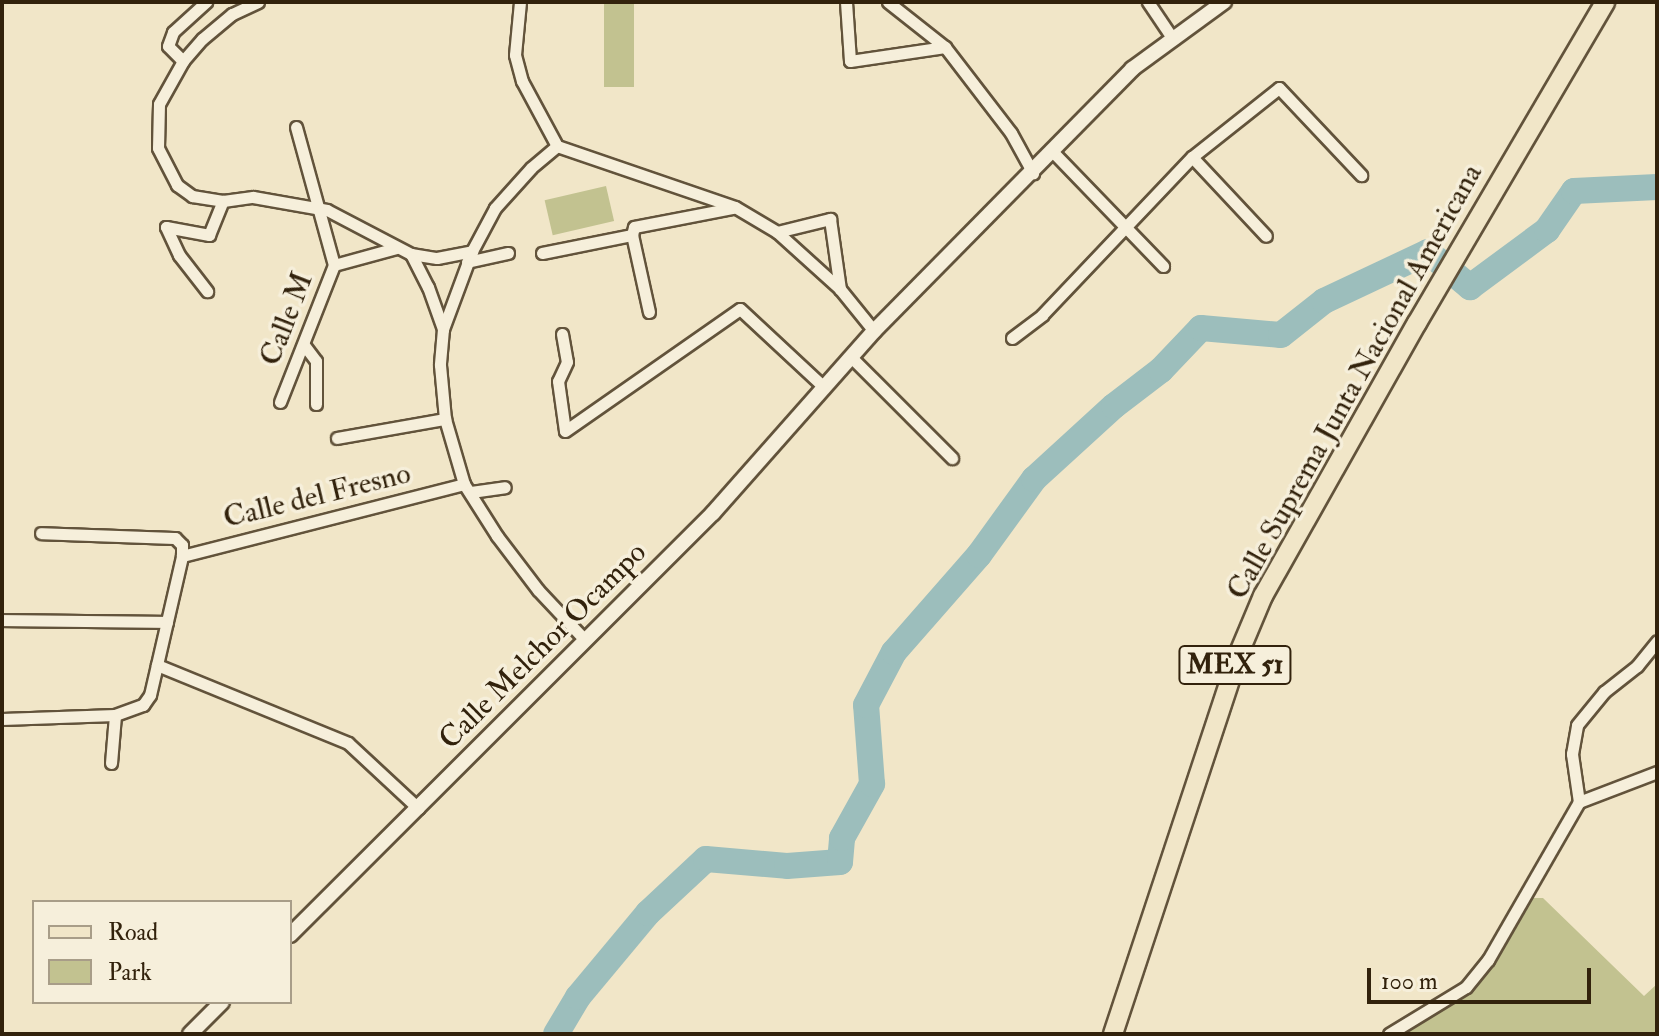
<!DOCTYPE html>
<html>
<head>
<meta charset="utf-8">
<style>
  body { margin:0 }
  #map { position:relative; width:1659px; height:1036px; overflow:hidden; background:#f1e6c8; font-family:"IM FELL Double Pica",serif }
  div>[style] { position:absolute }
  .green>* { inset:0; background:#c2c290; transform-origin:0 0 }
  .river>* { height:26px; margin:-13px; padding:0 13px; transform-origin:13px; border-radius:13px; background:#9cbebc }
  .roads { filter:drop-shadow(2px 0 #62533b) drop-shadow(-2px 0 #62533b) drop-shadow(0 2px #62533b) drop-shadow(0 -2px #62533b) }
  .minor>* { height:11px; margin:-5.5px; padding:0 5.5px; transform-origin:5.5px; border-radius:5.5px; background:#f6efdb }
  .tertiary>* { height:14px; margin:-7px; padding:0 7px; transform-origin:7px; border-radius:7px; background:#f6efdb }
  .primary>* { height:18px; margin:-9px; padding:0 9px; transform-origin:9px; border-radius:9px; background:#f1e6c8 }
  span { translate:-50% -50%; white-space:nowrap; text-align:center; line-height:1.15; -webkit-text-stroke:7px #f6efdb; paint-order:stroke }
  .shield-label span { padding:2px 6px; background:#f6efdb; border:2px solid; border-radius:6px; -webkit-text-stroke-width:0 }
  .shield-label { font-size:28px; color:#32220c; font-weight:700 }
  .street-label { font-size:30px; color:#32220c }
  .frame { position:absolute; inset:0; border:4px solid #32220c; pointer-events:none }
  .legend { position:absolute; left:32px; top:900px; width:260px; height:104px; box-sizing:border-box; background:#f6efdb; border:2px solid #a89d88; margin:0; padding:10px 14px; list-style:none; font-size:24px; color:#32220c }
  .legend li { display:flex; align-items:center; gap:16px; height:40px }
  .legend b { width:40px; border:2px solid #a89d88 }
  .scale { position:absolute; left:1367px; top:968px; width:224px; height:36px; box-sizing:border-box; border:4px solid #32220c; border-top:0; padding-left:10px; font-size:24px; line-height:28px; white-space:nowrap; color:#32220c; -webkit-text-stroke:6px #f6efdb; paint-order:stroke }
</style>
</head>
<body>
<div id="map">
  <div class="green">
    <i style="left:604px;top:2px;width:30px;height:85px"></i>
    <i style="left:606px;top:186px;width:36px;height:63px;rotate:77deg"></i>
    <i style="clip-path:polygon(1531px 898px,1543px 898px,1644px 996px,1657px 984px,1657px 1034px,1403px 1034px,1470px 993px,1495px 961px)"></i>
  </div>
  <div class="river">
    <i style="left:556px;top:1034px;width:43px;rotate:-59.3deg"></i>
    <i style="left:578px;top:997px;width:109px;rotate:-50.2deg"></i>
    <i style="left:648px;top:913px;width:79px;rotate:-43deg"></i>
    <i style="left:706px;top:859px;width:81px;rotate:4.9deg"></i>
    <i style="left:787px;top:866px;width:53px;rotate:-4.3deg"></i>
    <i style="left:840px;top:862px;width:24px;rotate:-85deg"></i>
    <i style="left:842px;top:838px;width:62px;rotate:-60.9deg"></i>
    <i style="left:872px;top:784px;width:79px;rotate:-94.3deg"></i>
    <i style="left:866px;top:705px;width:60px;rotate:-62.2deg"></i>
    <i style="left:894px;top:652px;width:129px;rotate:-48.8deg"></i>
    <i style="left:979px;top:555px;width:94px;rotate:-54.1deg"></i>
    <i style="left:1034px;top:479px;width:108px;rotate:-42.4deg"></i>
    <i style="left:1114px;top:406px;width:59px;rotate:-37.5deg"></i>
    <i style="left:1161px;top:370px;width:58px;rotate:-46.4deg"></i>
    <i style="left:1201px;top:328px;width:80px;rotate:5deg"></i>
    <i style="left:1281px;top:335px;width:55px;rotate:-38.3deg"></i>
    <i style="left:1324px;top:301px;width:115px;rotate:-25.2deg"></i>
    <i style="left:1428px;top:252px;width:55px;rotate:39.8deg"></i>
    <i style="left:1470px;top:287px;width:96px;rotate:-36.5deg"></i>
    <i style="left:1547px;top:230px;width:47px;rotate:-55.3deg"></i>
    <i style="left:1574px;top:191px;width:83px;rotate:-2.8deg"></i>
  </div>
  <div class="roads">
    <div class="minor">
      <i style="left:258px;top:2px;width:29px;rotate:155deg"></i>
      <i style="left:232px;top:14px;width:39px;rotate:140deg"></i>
      <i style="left:202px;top:39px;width:29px;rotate:131deg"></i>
      <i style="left:183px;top:61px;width:49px;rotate:119.2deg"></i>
      <i style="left:159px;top:104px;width:44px;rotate:91.3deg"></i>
      <i style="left:158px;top:148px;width:42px;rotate:62.8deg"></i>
      <i style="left:177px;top:185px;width:19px;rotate:36deg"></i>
      <i style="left:192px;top:196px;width:31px;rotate:9deg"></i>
      <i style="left:223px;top:201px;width:30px;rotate:-8deg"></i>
      <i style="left:253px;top:197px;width:75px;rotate:10deg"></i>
      <i style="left:327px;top:210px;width:95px;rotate:27.6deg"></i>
      <i style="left:411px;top:254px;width:26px;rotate:9deg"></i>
      <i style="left:437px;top:258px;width:36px;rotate:-11deg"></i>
      <i style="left:520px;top:2px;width:53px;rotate:95.4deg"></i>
      <i style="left:515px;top:55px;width:27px;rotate:75deg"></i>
      <i style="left:522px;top:81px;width:74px;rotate:61.7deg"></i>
      <i style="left:557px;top:146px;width:188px;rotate:18.9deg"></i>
      <i style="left:735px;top:207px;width:49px;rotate:30.8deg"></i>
      <i style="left:777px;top:232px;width:85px;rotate:42.1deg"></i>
      <i style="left:840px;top:289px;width:54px;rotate:51deg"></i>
      <i style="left:846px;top:2px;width:59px;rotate:86.1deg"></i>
      <i style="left:850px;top:61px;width:96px;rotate:-8.4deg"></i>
      <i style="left:888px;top:2px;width:73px;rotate:38.3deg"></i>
      <i style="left:945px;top:47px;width:108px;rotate:52.5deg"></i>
      <i style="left:1011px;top:133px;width:46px;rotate:61.2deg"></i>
      <i style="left:1148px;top:2px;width:45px;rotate:56deg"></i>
      <i style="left:183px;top:61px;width:21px;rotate:-135deg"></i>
      <i style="left:168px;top:46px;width:15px;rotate:-70deg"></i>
      <i style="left:173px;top:32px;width:45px;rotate:-42.3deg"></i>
      <i style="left:557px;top:146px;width:34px;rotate:140deg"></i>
      <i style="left:531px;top:168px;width:54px;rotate:132deg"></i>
      <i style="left:495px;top:208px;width:49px;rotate:118.1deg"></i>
      <i style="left:472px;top:251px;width:83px;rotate:110.4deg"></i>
      <i style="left:443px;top:329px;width:36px;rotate:95deg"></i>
      <i style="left:440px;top:365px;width:54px;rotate:84.7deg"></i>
      <i style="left:445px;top:419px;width:68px;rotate:73.7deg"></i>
      <i style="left:464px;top:484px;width:62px;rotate:57.6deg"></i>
      <i style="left:497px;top:536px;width:68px;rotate:52.8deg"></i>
      <i style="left:538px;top:590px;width:69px;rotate:46.8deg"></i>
      <i style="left:1052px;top:151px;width:160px;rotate:46deg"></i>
      <i style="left:1192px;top:157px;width:108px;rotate:46.9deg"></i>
      <i style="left:166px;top:227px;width:44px;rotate:10.5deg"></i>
      <i style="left:209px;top:235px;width:37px;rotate:-68deg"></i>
      <i style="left:166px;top:227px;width:31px;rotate:65deg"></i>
      <i style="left:179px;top:255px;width:46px;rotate:52.1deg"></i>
      <i style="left:777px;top:232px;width:55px;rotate:-13.8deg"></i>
      <i style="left:830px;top:219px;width:71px;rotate:81.9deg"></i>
      <i style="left:542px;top:253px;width:92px;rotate:-11.3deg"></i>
      <i style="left:411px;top:254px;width:37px;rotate:63deg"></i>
      <i style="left:428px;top:287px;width:45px;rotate:70.3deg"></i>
      <i style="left:467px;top:262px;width:42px;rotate:-12.4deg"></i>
      <i style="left:334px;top:265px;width:64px;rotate:-15.3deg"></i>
      <i style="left:649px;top:312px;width:79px;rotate:-102.4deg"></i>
      <i style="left:632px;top:235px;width:8px;rotate:-76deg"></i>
      <i style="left:634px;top:227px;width:101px;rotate:-10.9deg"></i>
      <i style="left:562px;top:334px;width:28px;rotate:80deg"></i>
      <i style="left:567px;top:362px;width:21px;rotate:115deg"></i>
      <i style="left:558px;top:381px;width:50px;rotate:82deg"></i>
      <i style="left:565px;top:431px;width:213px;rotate:-34.9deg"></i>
      <i style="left:740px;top:309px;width:113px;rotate:42.9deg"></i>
      <i style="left:1012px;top:338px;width:38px;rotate:-37deg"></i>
      <i style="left:1042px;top:315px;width:218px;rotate:-46.5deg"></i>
      <i style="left:1192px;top:157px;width:111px;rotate:-38.4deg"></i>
      <i style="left:1279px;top:88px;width:120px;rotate:46.7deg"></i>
      <i style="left:304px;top:345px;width:20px;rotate:53deg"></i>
      <i style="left:316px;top:361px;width:43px;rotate:90deg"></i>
      <i style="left:851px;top:357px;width:143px;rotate:45deg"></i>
      <i style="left:280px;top:402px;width:147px;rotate:-68.5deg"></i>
      <i style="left:334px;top:265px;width:143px;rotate:-105.4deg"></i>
      <i style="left:337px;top:438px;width:110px;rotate:-10deg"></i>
      <i style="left:471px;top:492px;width:34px;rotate:-8deg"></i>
      <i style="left:182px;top:556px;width:291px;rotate:-14.3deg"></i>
      <i style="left:2px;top:620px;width:165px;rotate:0.7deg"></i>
      <i style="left:157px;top:665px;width:206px;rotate:22.2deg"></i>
      <i style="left:348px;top:743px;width:96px;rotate:42.9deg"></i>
      <i style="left:2px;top:719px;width:113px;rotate:-2deg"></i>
      <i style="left:115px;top:715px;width:30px;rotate:-20deg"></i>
      <i style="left:143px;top:705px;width:12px;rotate:-55deg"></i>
      <i style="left:150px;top:695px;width:143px;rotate:-77deg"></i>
      <i style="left:182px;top:556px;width:11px;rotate:-90deg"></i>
      <i style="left:182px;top:545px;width:10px;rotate:-135deg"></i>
      <i style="left:175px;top:538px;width:134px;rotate:-177.9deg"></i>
      <i style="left:111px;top:763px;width:48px;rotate:-85.2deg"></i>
      <i style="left:1579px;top:802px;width:49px;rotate:-98.3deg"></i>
      <i style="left:1572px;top:754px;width:29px;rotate:-80deg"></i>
      <i style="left:1577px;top:725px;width:43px;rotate:-50.7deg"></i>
      <i style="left:1604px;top:692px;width:42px;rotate:-38.2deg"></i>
      <i style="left:1637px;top:666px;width:32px;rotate:-51deg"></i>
      <i style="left:1389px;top:1034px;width:90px;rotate:-31.4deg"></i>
      <i style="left:1466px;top:987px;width:35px;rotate:-51deg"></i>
      <i style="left:1488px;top:960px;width:182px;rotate:-60.1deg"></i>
      <i style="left:1579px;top:802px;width:84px;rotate:-21deg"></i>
    </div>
    <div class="tertiary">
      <i style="left:290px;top:935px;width:598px;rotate:-44.93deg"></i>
      <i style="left:713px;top:513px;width:243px;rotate:-48.5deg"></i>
      <i style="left:874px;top:331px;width:368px;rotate:-45.4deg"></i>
      <i style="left:1132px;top:69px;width:114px;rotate:-36.1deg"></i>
      <i style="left:190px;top:1034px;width:45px;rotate:-45deg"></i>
    </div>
    <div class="primary">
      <i style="left:1113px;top:1034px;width:401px;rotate:-71.7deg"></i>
      <i style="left:1239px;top:653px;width:62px;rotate:-67.2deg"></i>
      <i style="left:1263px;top:596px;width:313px;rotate:-60.6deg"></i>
      <i style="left:1417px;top:323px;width:372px;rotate:-59.6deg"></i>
    </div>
  </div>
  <div class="shield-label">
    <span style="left:1235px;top:665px">MEX 51</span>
  </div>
  <div class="street-label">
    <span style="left:287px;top:319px;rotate:-69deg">Calle M</span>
    <span style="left:1355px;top:382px;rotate:-61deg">Calle Suprema Junta Nacional Americana</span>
    <span style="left:317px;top:496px;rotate:-14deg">Calle del Fresno</span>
    <span style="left:543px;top:646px;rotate:-45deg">Calle Melchor Ocampo</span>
  </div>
  <div class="frame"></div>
  <ul class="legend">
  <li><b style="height:10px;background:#f1e6c8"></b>Road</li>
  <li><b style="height:22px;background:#c2c290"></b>Park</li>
  </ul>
  <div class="scale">100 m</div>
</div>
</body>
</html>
